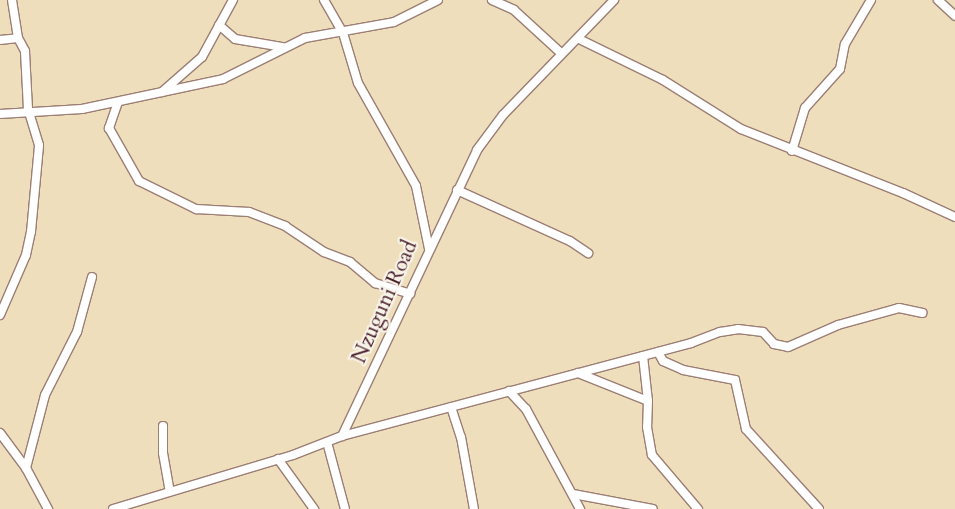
<!DOCTYPE html>
<html>
<head>
<meta charset="utf-8">
<style>
  body { margin:0 }
  #map { position:relative; width:955px; height:509px; overflow:hidden; background:#eedebc; font-family:Cardo,serif }
  div>[style] { position:absolute }
  .roads { filter:drop-shadow(1px 0 #9c7e74) drop-shadow(-1px 0 #9c7e74) drop-shadow(0 1px #9c7e74) drop-shadow(0 -1px #9c7e74) }
  .street>* { height:8px; margin:-4px; padding:0 4px; transform-origin:4px; border-radius:4px; background:#fff }
  span { translate:-50% -50%; white-space:nowrap; text-align:center; line-height:1.15; -webkit-text-stroke:4.5px #f7f3e8; paint-order:stroke }
  .street-label { font-size:21px; color:#4a1f2b }
</style>
</head>
<body>
<div id="map">
  <div class="roads">
    <div class="street">
      <i style="left:324px;top:0;width:38px;rotate:60deg"></i>
      <i style="left:343px;top:33px;width:52px;rotate:73.3deg"></i>
      <i style="left:358px;top:83px;width:118px;rotate:60.6deg"></i>
      <i style="left:416px;top:186px;width:64px;rotate:78.3deg"></i>
      <i style="left:492px;top:0;width:24px;rotate:24deg"></i>
      <i style="left:514px;top:10px;width:64px;rotate:42.5deg"></i>
      <i style="left:938px;top:0;width:23px;rotate:43deg"></i>
      <i style="left:219px;top:25px;width:21px;rotate:41deg"></i>
      <i style="left:235px;top:39px;width:49px;rotate:9.5deg"></i>
      <i style="left:579px;top:39px;width:93px;rotate:26deg"></i>
      <i style="left:663px;top:80px;width:92px;rotate:32.1deg"></i>
      <i style="left:741px;top:129px;width:174px;rotate:21.6deg"></i>
      <i style="left:903px;top:193px;width:57px;rotate:24.8deg"></i>
      <i style="left:0;top:40px;width:18px;rotate:-6deg"></i>
      <i style="left:162px;top:92px;width:53px;rotate:-41.2deg"></i>
      <i style="left:202px;top:57px;width:65px;rotate:-61.5deg"></i>
      <i style="left:118px;top:102px;width:28px;rotate:109deg"></i>
      <i style="left:109px;top:128px;width:61px;rotate:60.5deg"></i>
      <i style="left:139px;top:181px;width:64px;rotate:26.2deg"></i>
      <i style="left:196px;top:209px;width:53px;rotate:3.2deg"></i>
      <i style="left:249px;top:212px;width:39px;rotate:21deg"></i>
      <i style="left:285px;top:226px;width:47px;rotate:33.7deg"></i>
      <i style="left:324px;top:252px;width:28px;rotate:21deg"></i>
      <i style="left:350px;top:262px;width:33px;rotate:40deg"></i>
      <i style="left:375px;top:283px;width:37px;rotate:17deg"></i>
      <i style="left:0;top:114px;width:82px;rotate:-3.5deg"></i>
      <i style="left:82px;top:109px;width:144px;rotate:-12deg"></i>
      <i style="left:223px;top:79px;width:92px;rotate:-26.6deg"></i>
      <i style="left:305px;top:38px;width:90px;rotate:-10.2deg"></i>
      <i style="left:394px;top:22px;width:49px;rotate:-26.6deg"></i>
      <i style="left:792px;top:151px;width:45px;rotate:-73.2deg"></i>
      <i style="left:805px;top:108px;width:52px;rotate:-48.1deg"></i>
      <i style="left:840px;top:69px;width:25px;rotate:-79deg"></i>
      <i style="left:845px;top:44px;width:51px;rotate:-59.4deg"></i>
      <i style="left:457px;top:190px;width:124px;rotate:24.3deg"></i>
      <i style="left:570px;top:241px;width:22px;rotate:34deg"></i>
      <i style="left:0;top:315px;width:65px;rotate:-66.6deg"></i>
      <i style="left:26px;top:255px;width:24px;rotate:-78deg"></i>
      <i style="left:31px;top:232px;width:87px;rotate:-84.7deg"></i>
      <i style="left:39px;top:145px;width:38px;rotate:-107deg"></i>
      <i style="left:28px;top:109px;width:58px;rotate:-93deg"></i>
      <i style="left:25px;top:51px;width:15px;rotate:-118deg"></i>
      <i style="left:18px;top:38px;width:38px;rotate:-99deg"></i>
      <i style="left:658px;top:352px;width:10px;rotate:61deg"></i>
      <i style="left:663px;top:361px;width:22px;rotate:24deg"></i>
      <i style="left:683px;top:370px;width:53px;rotate:10.9deg"></i>
      <i style="left:735px;top:380px;width:50px;rotate:77.3deg"></i>
      <i style="left:746px;top:429px;width:108px;rotate:47.6deg"></i>
      <i style="left:643px;top:356px;width:45px;rotate:83.7deg"></i>
      <i style="left:578px;top:373px;width:75px;rotate:21.8deg"></i>
      <i style="left:648px;top:401px;width:26px;rotate:92deg"></i>
      <i style="left:647px;top:427px;width:28px;rotate:80deg"></i>
      <i style="left:652px;top:455px;width:71px;rotate:49.6deg"></i>
      <i style="left:509px;top:391px;width:25px;rotate:47deg"></i>
      <i style="left:526px;top:409px;width:114px;rotate:61.6deg"></i>
      <i style="left:451px;top:407px;width:32px;rotate:72deg"></i>
      <i style="left:461px;top:437px;width:73px;rotate:79.8deg"></i>
      <i style="left:163px;top:426px;width:27px;rotate:90deg"></i>
      <i style="left:163px;top:453px;width:39px;rotate:80deg"></i>
      <i style="left:0;top:433px;width:44px;rotate:53.4deg"></i>
      <i style="left:26px;top:468px;width:47px;rotate:61.8deg"></i>
      <i style="left:342px;top:436px;width:316px;rotate:-64.7deg"></i>
      <i style="left:477px;top:150px;width:44px;rotate:-53.4deg"></i>
      <i style="left:503px;top:115px;width:160px;rotate:-46deg"></i>
      <i style="left:327px;top:442px;width:69px;rotate:75deg"></i>
      <i style="left:278px;top:459px;width:62px;rotate:54.2deg"></i>
      <i style="left:26px;top:468px;width:75px;rotate:-75.4deg"></i>
      <i style="left:45px;top:395px;width:71px;rotate:-63.1deg"></i>
      <i style="left:77px;top:332px;width:57px;rotate:-74.7deg"></i>
      <i style="left:573px;top:494px;width:81px;rotate:10.6deg"></i>
      <i style="left:113px;top:509px;width:188px;rotate:-16.7deg"></i>
      <i style="left:293px;top:455px;width:53px;rotate:-21.2deg"></i>
      <i style="left:342px;top:436px;width:361px;rotate:-14.9deg"></i>
      <i style="left:691px;top:343px;width:31px;rotate:-21deg"></i>
      <i style="left:720px;top:332px;width:18px;rotate:-9deg"></i>
      <i style="left:738px;top:329px;width:25px;rotate:7deg"></i>
      <i style="left:763px;top:332px;width:16px;rotate:47deg"></i>
      <i style="left:774px;top:344px;width:14px;rotate:12deg"></i>
      <i style="left:788px;top:347px;width:55px;rotate:-23.7deg"></i>
      <i style="left:838px;top:325px;width:63px;rotate:-15.6deg"></i>
      <i style="left:899px;top:308px;width:24px;rotate:12deg"></i>
    </div>
  </div>
  <div class="street-label">
    <span style="left:385px;top:302px;rotate:-66deg">Nzuguni Road</span>
  </div>
</div>
</body>
</html>
